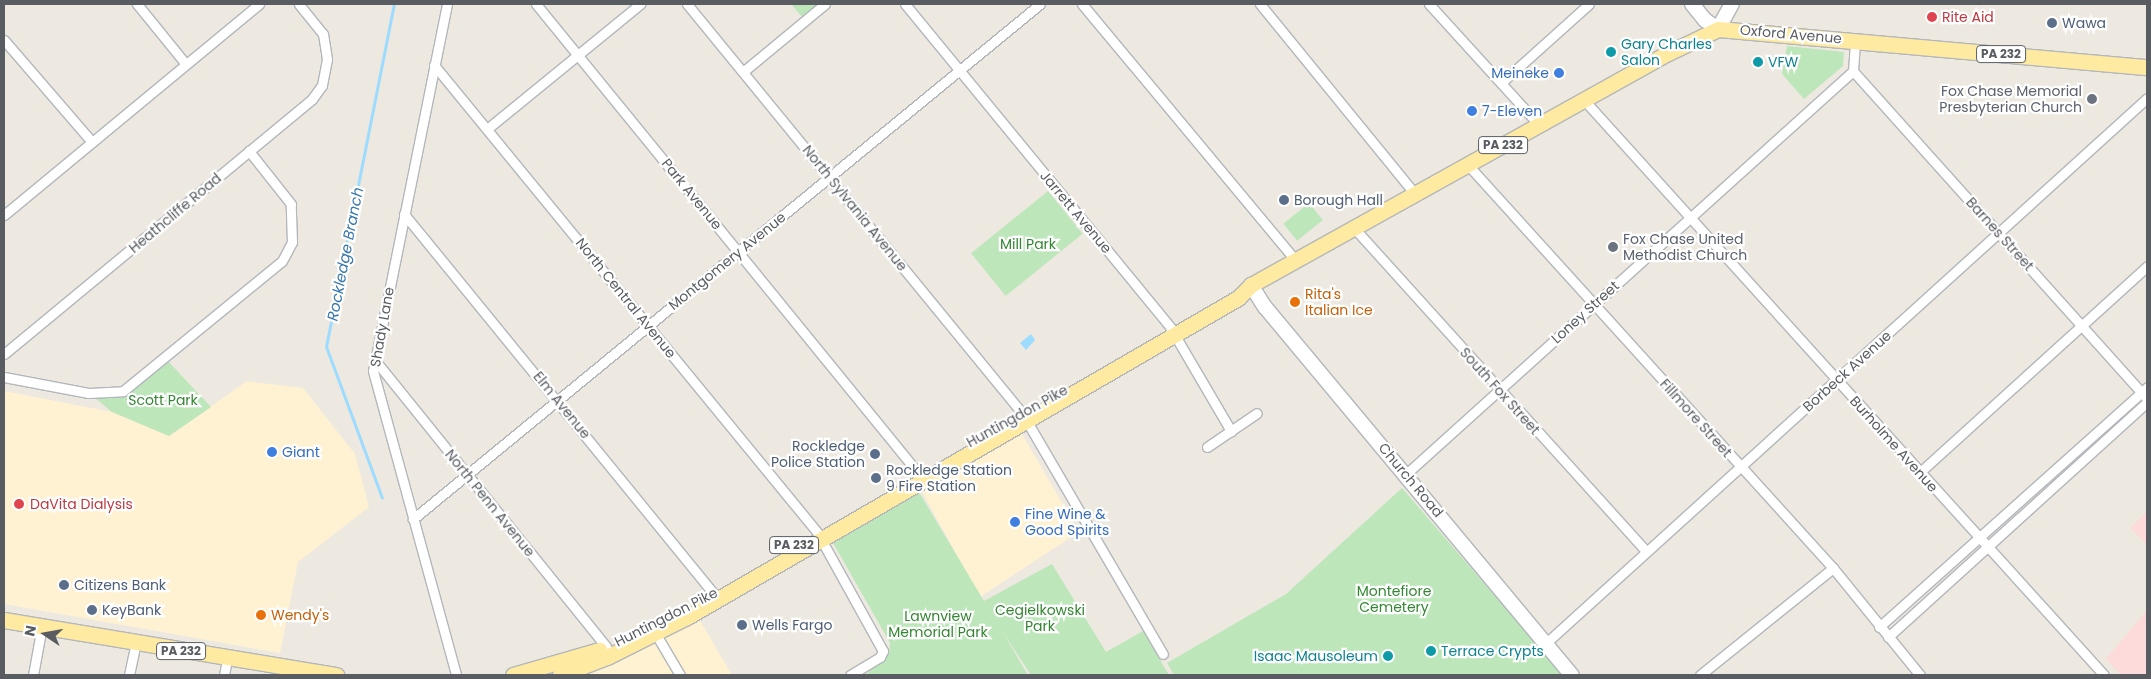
<!DOCTYPE html>
<html>
<head>
<meta charset="utf-8">
<style>
  body { margin:0 }
  #map { position:relative; width:2151px; height:679px; overflow:hidden; background:#ede9e0; font-family:Poppins,sans-serif }
  div>[style] { position:absolute }
  .commercial>* { inset:0; background:#fff2d3 }
  .medical>* { inset:0; background:#fcdbda }
  .green>* { inset:0; background:#bde6bb; transform-origin:0 0 }
  .water>* { inset:0; background:#9ddbff }
  .stream>* { height:2.5px; margin:-1.25px; padding:0 1.25px; transform-origin:1.25px; border-radius:1.25px; background:#9ddbff }
  .roads { filter:drop-shadow(1px 0 #b3b7bb) drop-shadow(-1px 0 #b3b7bb) drop-shadow(0 1px #b3b7bb) drop-shadow(0 -1px #b3b7bb) }
  .street>* { height:9px; margin:-4.5px; padding:0 4.5px; transform-origin:4.5px; border-radius:4.5px; background:#fff }
  .secondary>* { height:14px; margin:-7px; padding:0 7px; transform-origin:7px; border-radius:7px; background:#fff }
  .primary>* { height:15px; margin:-7.5px; padding:0 7.5px; transform-origin:7.5px; border-radius:7.5px; background:#ffeaa2 }
  .dots>* { width:14px; height:14px; translate:-50% -50%; box-sizing:border-box; border:2px solid #fff; border-radius:50% }
  span { translate:-50% -50%; white-space:nowrap; text-align:center; line-height:1.15; -webkit-text-stroke:4.5px #fff; paint-order:stroke }
  .shield-label span { padding:1px 4px; background:#fff; border:1px solid; border-radius:4px; -webkit-text-stroke-width:0 }
  .shield-label { font-size:12px; color:#595d62; font-weight:700 }
  .health-label { font-size:14px; color:#be3a42 }
  .left { translate:0 -50%; text-align:left }
  .service-label { font-size:14px; color:#4e5e75 }
  .right { translate:-100% -50%; text-align:right }
  .street-label { font-size:14px; color:#595d62 }
  .culture-label { font-size:14px; color:#0d838f }
  .shop-label { font-size:14px; color:#366cbe }
  .worship-label { font-size:14px; color:#5b616d }
  .park-label { font-size:14px; color:#338732 }
  .food-label { font-size:14px; color:#c56008 }
  .water-label { font-size:15px; color:#3676ab; font-style:italic }
  .frame { position:absolute; inset:0; border:5px solid #595d62; pointer-events:none }
  .north { position:absolute; left:20px; top:609px; width:50px; height:50px; -webkit-text-stroke:4px #fff; paint-order:stroke; rotate:282deg; font-size:14px; font-weight:700; line-height:20px; text-align:center; color:#595d62 }
  .north::after { content:''; display:block; margin:auto; width:18px; height:22px; background:#595d62; clip-path:polygon(50% 0,100% 100%,50% 72%,0 100%) }
</style>
</head>
<body>
<div id="map">
  <div class="commercial">
    <i style="clip-path:polygon(247px 381px,303px 388px,355px 454px,369px 507px,298px 562px,280px 653px,4px 604px,4px 391px,112px 412px,169px 436px)"></i>
    <i style="clip-path:polygon(1017px 433px,1022px 434px,1079px 532px,980px 597px,921px 490px)"></i>
    <i style="clip-path:polygon(699px 619px,732px 675px,584px 675px,627px 657px)"></i>
  </div>
  <div class="medical">
    <i style="clip-path:polygon(2147px 511px,2147px 545px,2130px 528px)"></i>
    <i style="clip-path:polygon(2147px 610px,2147px 675px,2121px 675px,2106px 659px)"></i>
  </div>
  <div class="green">
    <i style="clip-path:polygon(791px 4px,820px 4px,803px 18px)"></i>
    <i style="clip-path:polygon(1787px 46px,1844px 52px,1843px 66px,1804px 99px,1782px 74px)"></i>
    <i style="left:1048px;top:191px;width:55px;height:99px;rotate:51deg"></i>
    <i style="left:1309px;top:203px;width:22px;height:33px;rotate:51deg"></i>
    <i style="clip-path:polygon(165px 358px,211px 407px,169px 436px,112px 412px,89px 393px,123px 391px)"></i>
    <i style="clip-path:polygon(1402px 488px,1563px 675px,1174px 675px,1167px 663px,1286px 594px)"></i>
    <i style="clip-path:polygon(919px 492px,984px 601px,1052px 564px,1106px 652px,1143px 631px,1169px 675px,1031px 675px,1002px 631px,1028px 675px,866px 675px,889px 653px,890px 643px,832px 541px)"></i>
  </div>
  <div class="water">
    <i style="clip-path:polygon(1031px 334px,1035px 340px,1026px 350px,1020px 343px)"></i>
  </div>
  <div class="stream">
    <i style="left:382px;top:498px;width:161px;rotate:-110.3deg"></i>
    <i style="left:326px;top:347px;width:350px;rotate:-78.8deg"></i>
  </div>
  <div class="roads">
    <div class="street">
      <i style="left:137px;top:4px;width:76px;rotate:50.9deg"></i>
      <i style="left:447px;top:4px;width:374px;rotate:101.4deg"></i>
      <i style="left:373px;top:371px;width:315px;rotate:74.7deg"></i>
      <i style="left:536px;top:4px;width:613px;rotate:50.83deg"></i>
      <i style="left:687px;top:4px;width:529px;rotate:50.68deg"></i>
      <i style="left:1022px;top:413px;width:279px;rotate:59.7deg"></i>
      <i style="left:905px;top:4px;width:418px;rotate:50.6deg"></i>
      <i style="left:1170px;top:327px;width:121px;rotate:59.6deg"></i>
      <i style="left:1082px;top:4px;width:334px;rotate:50.2deg"></i>
      <i style="left:1260px;top:4px;width:247px;rotate:50.8deg"></i>
      <i style="left:1429px;top:4px;width:164px;rotate:47.7deg"></i>
      <i style="left:4px;top:40px;width:135px;rotate:49.2deg"></i>
      <i style="left:434px;top:65px;width:604px;rotate:50.64deg"></i>
      <i style="left:817px;top:532px;width:136px;rotate:61deg"></i>
      <i style="left:883px;top:651px;width:7px;rotate:117deg"></i>
      <i style="left:880px;top:657px;width:35px;rotate:149deg"></i>
      <i style="left:744px;top:71px;width:105px;rotate:-39.6deg"></i>
      <i style="left:1853px;top:71px;width:440px;rotate:48.1deg"></i>
      <i style="left:1501px;top:83px;width:118px;rotate:-41.9deg"></i>
      <i style="left:1584px;top:100px;width:775px;rotate:47.88deg"></i>
      <i style="left:487px;top:129px;width:198px;rotate:-39.2deg"></i>
      <i style="left:1468px;top:165px;width:544px;rotate:47.83deg"></i>
      <i style="left:1833px;top:568px;width:138px;rotate:50.9deg"></i>
      <i style="left:404px;top:214px;width:497px;rotate:50.8deg"></i>
      <i style="left:4px;top:215px;width:331px;rotate:-39.6deg"></i>
      <i style="left:1355px;top:229px;width:435px;rotate:47.9deg"></i>
      <i style="left:4px;top:354px;width:400px;rotate:-39.6deg"></i>
      <i style="left:312px;top:99px;width:17px;rotate:-54deg"></i>
      <i style="left:322px;top:85px;width:26px;rotate:-79deg"></i>
      <i style="left:327px;top:59px;width:25px;rotate:-99deg"></i>
      <i style="left:323px;top:34px;width:38px;rotate:-129deg"></i>
      <i style="left:374px;top:359px;width:370px;rotate:51.1deg"></i>
      <i style="left:4px;top:377px;width:86px;rotate:10.7deg"></i>
      <i style="left:89px;top:393px;width:34px;rotate:-3deg"></i>
      <i style="left:123px;top:391px;width:205px;rotate:-39.3deg"></i>
      <i style="left:282px;top:261px;width:21px;rotate:-62deg"></i>
      <i style="left:292px;top:242px;width:38px;rotate:-92deg"></i>
      <i style="left:291px;top:204px;width:68px;rotate:-128.4deg"></i>
      <i style="left:1207px;top:447px;width:60px;rotate:-34.2deg"></i>
      <i style="left:1919px;top:473px;width:308px;rotate:-42.2deg"></i>
      <i style="left:1406px;top:474px;width:602px;rotate:-42.04deg"></i>
      <i style="left:1853px;top:71px;width:31px;rotate:-86deg"></i>
      <i style="left:413px;top:519px;width:811px;rotate:-39.4deg"></i>
      <i style="left:651px;top:626px;width:57px;rotate:59.4deg"></i>
      <i style="left:1879px;top:627px;width:360px;rotate:-41.8deg"></i>
      <i style="left:1888px;top:637px;width:350px;rotate:-42.2deg"></i>
      <i style="left:1546px;top:643px;width:811px;rotate:-42.2deg"></i>
      <i style="left:33px;top:675px;width:50px;rotate:-79.6deg"></i>
      <i style="left:129px;top:675px;width:34px;rotate:-78deg"></i>
      <i style="left:224px;top:675px;width:16px;rotate:-79deg"></i>
      <i style="left:1700px;top:675px;width:171px;rotate:-38.8deg"></i>
    </div>
    <div class="secondary">
      <i style="left:1692px;top:4px;width:21px;rotate:51deg"></i>
      <i style="left:1705px;top:20px;width:16px;rotate:35deg"></i>
      <i style="left:1718px;top:29px;width:29px;rotate:-61deg"></i>
      <i style="left:1251px;top:285px;width:26px;rotate:58deg"></i>
      <i style="left:1265px;top:307px;width:479px;rotate:50.2deg"></i>
    </div>
    <div class="primary">
      <i style="left:4px;top:620px;width:337px;rotate:9.4deg"></i>
      <i style="left:513px;top:675px;width:90px;rotate:-16.2deg"></i>
      <i style="left:560px;top:675px;width:50px;rotate:-21deg"></i>
      <i style="left:607px;top:657px;width:89px;rotate:-26.6deg"></i>
      <i style="left:687px;top:617px;width:637px;rotate:-30.07deg"></i>
      <i style="left:1238px;top:298px;width:18px;rotate:-45deg"></i>
      <i style="left:1251px;top:285px;width:477px;rotate:-29.1deg"></i>
      <i style="left:1668px;top:53px;width:55px;rotate:-25.6deg"></i>
      <i style="left:1718px;top:29px;width:431px;rotate:5.1deg"></i>
    </div>
  </div>
  <div class="dots">
    <i style="left:1932px;top:17px;background:#e0444e"></i>
    <i style="left:2052px;top:23px;background:#5c6f8a"></i>
    <i style="left:1611px;top:52px;background:#0f9aa8"></i>
    <i style="left:1758px;top:62px;background:#0f9aa8"></i>
    <i style="left:1559px;top:73px;background:#3f7fe0"></i>
    <i style="left:2092px;top:99px;background:#6b7280"></i>
    <i style="left:1472px;top:111px;background:#3f7fe0"></i>
    <i style="left:1284px;top:200px;background:#5c6f8a"></i>
    <i style="left:1613px;top:247px;background:#6b7280"></i>
    <i style="left:1295px;top:302px;background:#e8710a"></i>
    <i style="left:272px;top:452px;background:#3f7fe0"></i>
    <i style="left:875px;top:454px;background:#5c6f8a"></i>
    <i style="left:876px;top:478px;background:#5c6f8a"></i>
    <i style="left:19px;top:504px;background:#e0444e"></i>
    <i style="left:1015px;top:522px;background:#3f7fe0"></i>
    <i style="left:64px;top:585px;background:#5c6f8a"></i>
    <i style="left:92px;top:610px;background:#5c6f8a"></i>
    <i style="left:261px;top:615px;background:#e8710a"></i>
    <i style="left:742px;top:625px;background:#5c6f8a"></i>
    <i style="left:1431px;top:651px;background:#0f9aa8"></i>
    <i style="left:1388px;top:656px;background:#0f9aa8"></i>
  </div>
  <div class="shield-label">
    <span style="left:2001px;top:54px">PA 232</span>
    <span style="left:1503px;top:145px">PA 232</span>
    <span style="left:794px;top:545px">PA 232</span>
    <span style="left:181px;top:651px">PA 232</span>
  </div>
  <div class="health-label">
    <span class="left" style="left:1942px;top:17px">Rite Aid</span>
    <span class="left" style="left:30px;top:504px">DaVita Dialysis</span>
  </div>
  <div class="service-label">
    <span class="left" style="left:2062px;top:23px">Wawa</span>
    <span class="left" style="left:1294px;top:200px">Borough Hall</span>
    <span class="right" style="left:865px;top:454px">Rockledge<br>Police Station</span>
    <span class="left" style="left:886px;top:478px">Rockledge Station<br>9 Fire Station</span>
    <span class="left" style="left:74px;top:585px">Citizens Bank</span>
    <span class="left" style="left:102px;top:610px">KeyBank</span>
    <span class="left" style="left:752px;top:625px">Wells Fargo</span>
  </div>
  <div class="street-label">
    <span style="left:1791px;top:34px;rotate:5deg">Oxford Avenue</span>
    <span style="left:692px;top:194px;rotate:51deg">Park Avenue</span>
    <span style="left:855px;top:208px;rotate:51deg">North Sylvania Avenue</span>
    <span style="left:1076px;top:212px;rotate:50deg">Jarrett Avenue</span>
    <span style="left:175px;top:213px;rotate:-40deg">Heathcliffe Road</span>
    <span style="left:2000px;top:234px;rotate:48deg">Barnes Street</span>
    <span style="left:727px;top:261px;rotate:-39deg">Montgomery Avenue</span>
    <span style="left:626px;top:298px;rotate:51deg">North Central Avenue</span>
    <span style="left:1585px;top:312px;rotate:-42deg">Loney Street</span>
    <span style="left:382px;top:327px;rotate:-80deg">Shady Lane</span>
    <span style="left:1847px;top:371px;rotate:-42deg">Borbeck Avenue</span>
    <span style="left:1500px;top:391px;rotate:48deg">South Fox Street</span>
    <span style="left:562px;top:405px;rotate:51deg">Elm Avenue</span>
    <span style="left:1017px;top:416px;rotate:-29deg">Huntingdon Pike</span>
    <span style="left:1696px;top:418px;rotate:48deg">Fillmore Street</span>
    <span style="left:1894px;top:444px;rotate:48deg">Burholme Avenue</span>
    <span style="left:1411px;top:480px;rotate:50deg">Church Road</span>
    <span style="left:490px;top:503px;rotate:51deg">North Penn Avenue</span>
    <span style="left:666px;top:617px;rotate:-27deg">Huntingdon Pike</span>
  </div>
  <div class="culture-label">
    <span class="left" style="left:1621px;top:52px">Gary Charles<br>Salon</span>
    <span class="left" style="left:1768px;top:62px">VFW</span>
    <span class="left" style="left:1441px;top:651px">Terrace Crypts</span>
    <span class="right" style="left:1378px;top:656px">Isaac Mausoleum</span>
  </div>
  <div class="shop-label">
    <span class="right" style="left:1549px;top:73px">Meineke</span>
    <span class="left" style="left:1482px;top:111px">7-Eleven</span>
    <span class="left" style="left:282px;top:452px">Giant</span>
    <span class="left" style="left:1025px;top:522px">Fine Wine &amp;<br>Good Spirits</span>
  </div>
  <div class="worship-label">
    <span class="right" style="left:2082px;top:99px">Fox Chase Memorial<br>Presbyterian Church</span>
    <span class="left" style="left:1623px;top:247px">Fox Chase United<br>Methodist Church</span>
  </div>
  <div class="park-label">
    <span style="left:1028px;top:244px">Mill Park</span>
    <span style="left:163px;top:400px">Scott Park</span>
    <span style="left:1394px;top:599px">Montefiore<br>Cemetery</span>
    <span style="left:1040px;top:618px">Cegielkowski<br>Park</span>
    <span style="left:938px;top:624px">Lawnview<br>Memorial Park</span>
  </div>
  <div class="food-label">
    <span class="left" style="left:1305px;top:302px">Rita's<br>Italian Ice</span>
    <span class="left" style="left:271px;top:615px">Wendy's</span>
  </div>
  <div class="water-label">
    <span style="left:345px;top:254px;rotate:-79deg">Rockledge Branch</span>
  </div>
  <div class="frame"></div>
  <div class="north">N</div>
</div>
</body>
</html>
